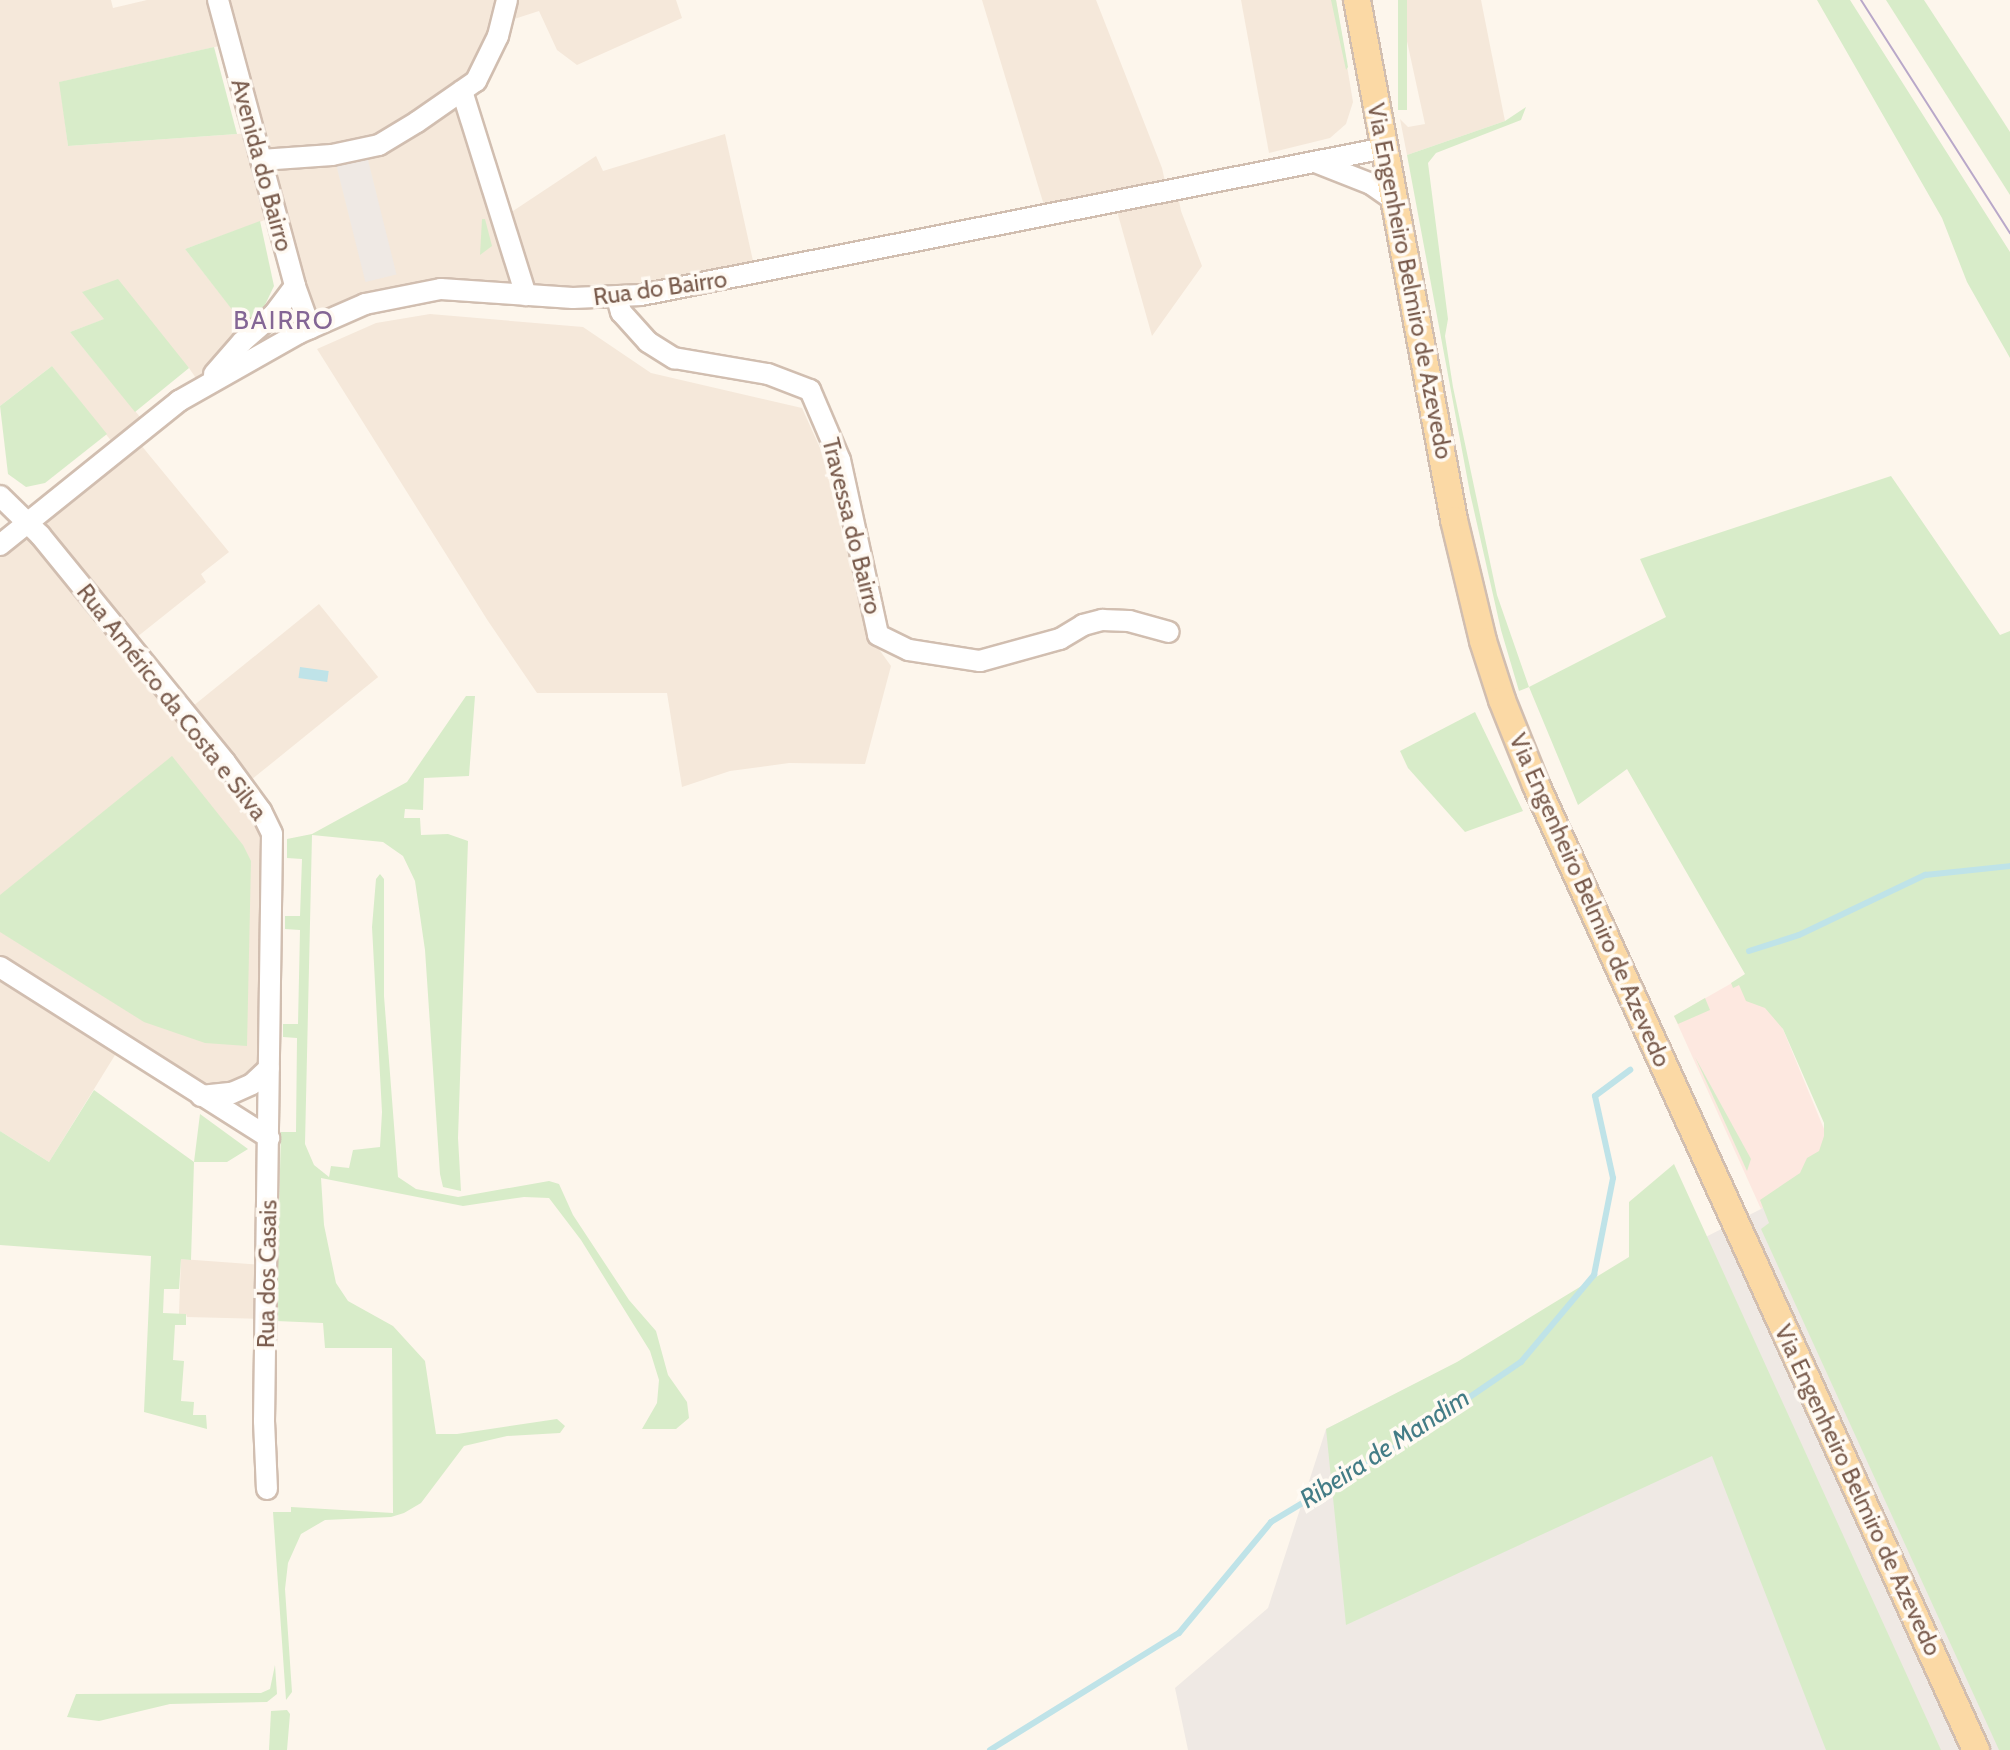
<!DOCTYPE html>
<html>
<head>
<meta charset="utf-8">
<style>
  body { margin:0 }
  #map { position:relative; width:2010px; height:1750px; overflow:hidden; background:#fdf6ec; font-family:Cabin,sans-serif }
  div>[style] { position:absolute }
  .residential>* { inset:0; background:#f5e8da; transform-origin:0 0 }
  .commercial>* { inset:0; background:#fde8e0 }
  .industrial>* { inset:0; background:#efe9e4; transform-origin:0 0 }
  .green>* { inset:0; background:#d8ecc9; transform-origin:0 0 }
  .water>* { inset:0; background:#bfe3e8; transform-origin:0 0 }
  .stream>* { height:6px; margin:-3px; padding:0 3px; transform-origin:3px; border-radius:3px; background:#bfe3e8 }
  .roads { filter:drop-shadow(2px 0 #d1beb0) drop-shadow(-2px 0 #d1beb0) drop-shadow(0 2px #d1beb0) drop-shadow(0 -2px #d1beb0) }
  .minor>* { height:20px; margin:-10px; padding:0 10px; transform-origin:10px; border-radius:10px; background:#fff }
  .major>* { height:26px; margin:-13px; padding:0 13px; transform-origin:13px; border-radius:13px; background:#fbd9a5 }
  .tram>* { height:2px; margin:-1px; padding:0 1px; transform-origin:1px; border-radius:1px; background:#b9a8c9 }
  span { translate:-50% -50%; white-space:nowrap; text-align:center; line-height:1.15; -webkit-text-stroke:7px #fffaf3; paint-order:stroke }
  .street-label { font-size:24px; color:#7a5c4d }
  .neighbourhood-label { font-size:26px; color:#846695; letter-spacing:2px }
  .water-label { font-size:26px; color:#437c86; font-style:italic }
</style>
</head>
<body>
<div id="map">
  <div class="residential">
    <i style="clip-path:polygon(0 0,111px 0,113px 8px,147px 0,216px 0,228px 44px,60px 82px,68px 146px,251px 133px,273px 217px,185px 249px,251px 333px,200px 384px,189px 368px,83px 291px,105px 319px,70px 332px,145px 423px,116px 447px,52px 366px,0 406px)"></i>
    <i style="clip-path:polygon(221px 0,506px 0,478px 70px,378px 141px,264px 157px)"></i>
    <i style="clip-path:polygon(509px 0,676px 0,682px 18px,577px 65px,557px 50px,539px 11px,508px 21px)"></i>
    <i style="clip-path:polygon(982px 0,1096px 0,1162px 168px,1166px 186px,1046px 212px)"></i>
    <i style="clip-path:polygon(1241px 0,1336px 0,1353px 102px,1346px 124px,1330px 138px,1269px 153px)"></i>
    <i style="clip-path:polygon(1398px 0,1481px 0,1505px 121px,1407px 155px,1400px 119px,1408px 127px,1425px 124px)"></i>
    <i style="clip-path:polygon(462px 96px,522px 289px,461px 286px,312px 322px,267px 166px,333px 159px)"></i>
    <i style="clip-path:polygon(725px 134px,755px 270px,666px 288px,528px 290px,510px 213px,596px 156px,603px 171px)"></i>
    <i style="clip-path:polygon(1177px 191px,1181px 211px,1202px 266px,1152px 336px,1115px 204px)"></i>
    <i style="clip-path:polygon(430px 314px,583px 327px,651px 373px,802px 408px,821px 450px,868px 634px,891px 666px,865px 764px,789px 763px,730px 771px,682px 787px,667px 693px,537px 693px,488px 621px,317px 349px,376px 323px)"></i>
    <i style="clip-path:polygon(136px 439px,229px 552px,201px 574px,206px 582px,132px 641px,31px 523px)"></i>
    <i style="clip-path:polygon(26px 528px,266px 823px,266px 1064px,252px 1081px,199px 1092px,0 965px,0 549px)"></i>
    <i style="left:319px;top:604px;width:94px;height:168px;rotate:51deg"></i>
    <i style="clip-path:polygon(0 971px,120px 1047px,49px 1162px,0 1131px)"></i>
    <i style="clip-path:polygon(181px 1259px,264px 1265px,262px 1319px,187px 1317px,186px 1314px,179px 1314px)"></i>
  </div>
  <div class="commercial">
    <i style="clip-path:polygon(1753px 971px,1773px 1005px,1831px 1146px,1761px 1209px,1674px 1016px)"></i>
  </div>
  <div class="industrial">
    <i style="left:367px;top:156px;width:122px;height:32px;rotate:76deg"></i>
    <i style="clip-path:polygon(1898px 1045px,2010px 1750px,1188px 1750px,1175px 1688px,1268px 1608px,1326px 1429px,1761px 1209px,1814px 1165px)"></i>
  </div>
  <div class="green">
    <i style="clip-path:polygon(1331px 0,1336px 0,1348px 67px,1346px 70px)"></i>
    <i style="left:1398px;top:0;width:9px;height:110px"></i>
    <i style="clip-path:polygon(1817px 0,1850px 0,2010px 252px,2010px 358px,1967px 282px,1942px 218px)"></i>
    <i style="clip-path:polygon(1886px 0,1924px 0,1994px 107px,2010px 132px,2010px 195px)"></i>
    <i style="clip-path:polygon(214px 47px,237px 134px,68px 146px,59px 82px)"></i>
    <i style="clip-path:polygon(1526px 107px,1521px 120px,1436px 153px,1428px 163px,1448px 319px,1445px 336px,1453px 387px,1497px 595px,1529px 687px,1666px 617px,1640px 559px,1891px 476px,2000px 635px,2010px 631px,2010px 1750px,1999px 1750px,1761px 1229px,1769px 1223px,1760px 1200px,1800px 1173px,1807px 1158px,1819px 1151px,1824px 1136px,1824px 1123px,1783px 1029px,1765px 1008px,1746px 1001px,1739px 985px,1733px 988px,1731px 983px,1745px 974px,1627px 769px,1578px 805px,1529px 687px,1519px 691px,1501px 630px,1470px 493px,1407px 155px,1505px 121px)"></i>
    <i style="clip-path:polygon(482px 219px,485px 219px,492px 246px,480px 255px)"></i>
    <i style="clip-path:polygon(260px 221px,274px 286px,263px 309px,244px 325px,185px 249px)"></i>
    <i style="clip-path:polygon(118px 279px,189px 368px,135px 412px,70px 332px,104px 319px,82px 292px)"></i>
    <i style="clip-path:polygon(52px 366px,107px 434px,45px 483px,26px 487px,8px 474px,0 406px)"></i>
    <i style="clip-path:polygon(466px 696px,475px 696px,469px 776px,424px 778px,423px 810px,405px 809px,404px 818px,420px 818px,421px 835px,448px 834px,468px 841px,458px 1138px,461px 1191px,443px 1187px,440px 1174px,425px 950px,415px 881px,403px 856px,383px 842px,312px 835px,305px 1144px,314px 1165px,329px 1177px,331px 1166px,349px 1168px,353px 1150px,380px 1147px,382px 1112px,372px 927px,376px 879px,380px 874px,384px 879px,384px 996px,398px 1177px,416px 1189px,458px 1197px,549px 1181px,559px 1184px,573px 1215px,629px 1300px,656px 1331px,668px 1375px,687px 1402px,689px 1418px,676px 1429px,642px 1429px,657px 1403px,659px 1380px,650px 1351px,581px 1240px,549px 1198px,524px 1197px,463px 1206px,321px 1178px,324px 1225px,336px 1283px,348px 1301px,393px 1326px,425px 1361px,436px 1434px,457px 1434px,557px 1419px,565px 1426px,560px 1433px,507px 1436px,464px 1446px,421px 1503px,404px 1513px,391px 1517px,325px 1520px,301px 1534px,288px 1563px,285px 1589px,292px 1692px,286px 1700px,273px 1512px,291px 1512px,291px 1507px,393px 1513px,392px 1348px,325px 1348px,323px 1323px,276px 1321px,281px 1132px,296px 1132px,297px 1038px,283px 1037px,283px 1024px,298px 1024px,300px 930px,285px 929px,285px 916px,300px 916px,302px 859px,287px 858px,287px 839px,312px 834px,407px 782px)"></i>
    <i style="clip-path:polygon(1475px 712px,1523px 811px,1465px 832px,1408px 768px,1400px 751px)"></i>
    <i style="clip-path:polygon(172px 756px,243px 845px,251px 861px,247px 1046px,205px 1043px,144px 1022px,0 932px,0 895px)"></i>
    <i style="clip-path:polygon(1705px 998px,1710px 1010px,1678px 1024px,1674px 1016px)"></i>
    <i style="clip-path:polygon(1695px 1057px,1751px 1159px,1747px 1171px)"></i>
    <i style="clip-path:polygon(94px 1090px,194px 1162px,200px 1114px,248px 1149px,227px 1162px,194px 1162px,191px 1260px,181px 1259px,179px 1289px,164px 1289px,163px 1313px,186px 1314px,186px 1325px,175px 1325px,173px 1360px,184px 1361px,181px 1401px,194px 1402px,193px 1415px,206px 1415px,207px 1429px,144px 1412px,151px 1256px,0 1245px,0 1131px,49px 1162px)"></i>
    <i style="clip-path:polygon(1674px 1164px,1941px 1750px,1826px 1750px,1712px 1456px,1346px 1625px,1326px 1429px,1457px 1362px,1629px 1257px,1629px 1202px)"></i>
    <i style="clip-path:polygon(275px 1665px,277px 1694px,267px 1702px,170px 1704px,99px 1721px,67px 1717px,76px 1694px,261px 1693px,270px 1689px)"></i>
    <i style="clip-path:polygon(287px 1710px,290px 1714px,287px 1750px,269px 1750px,271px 1711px)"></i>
  </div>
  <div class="water">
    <i style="left:300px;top:667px;width:29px;height:11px;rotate:8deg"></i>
  </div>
  <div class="stream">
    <i style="left:1749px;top:951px;width:52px;rotate:-17.7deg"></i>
    <i style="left:1799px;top:935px;width:140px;rotate:-25.5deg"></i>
    <i style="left:1925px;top:875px;width:85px;rotate:-6deg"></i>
    <i style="left:990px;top:1750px;width:222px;rotate:-31.8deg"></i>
    <i style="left:1179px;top:1633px;width:144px;rotate:-50.3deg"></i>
    <i style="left:1271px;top:1522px;width:155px;rotate:-31deg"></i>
    <i style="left:1404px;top:1442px;width:142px;rotate:-34.4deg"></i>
    <i style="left:1521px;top:1362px;width:114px;rotate:-50deg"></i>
    <i style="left:1594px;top:1275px;width:99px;rotate:-78.9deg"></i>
    <i style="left:1613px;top:1178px;width:84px;rotate:-102.4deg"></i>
    <i style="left:1595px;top:1096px;width:44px;rotate:-36.6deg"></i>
  </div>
  <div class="roads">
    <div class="minor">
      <i style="left:218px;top:0;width:296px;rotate:74.9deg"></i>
      <i style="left:295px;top:286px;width:45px;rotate:70.3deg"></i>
      <i style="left:462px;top:91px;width:214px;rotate:72.6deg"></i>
      <i style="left:261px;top:160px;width:71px;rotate:-4deg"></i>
      <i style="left:332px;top:155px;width:48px;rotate:-12deg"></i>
      <i style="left:379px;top:145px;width:44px;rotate:-31.2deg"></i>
      <i style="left:417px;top:122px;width:72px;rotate:-34.8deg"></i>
      <i style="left:476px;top:81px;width:50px;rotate:-63.9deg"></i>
      <i style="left:498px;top:36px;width:37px;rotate:-76deg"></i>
      <i style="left:1315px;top:162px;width:60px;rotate:21.4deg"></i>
      <i style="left:1371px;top:184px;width:28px;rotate:35deg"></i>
      <i style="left:617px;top:298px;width:15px;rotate:74deg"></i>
      <i style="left:621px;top:312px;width:40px;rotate:48deg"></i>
      <i style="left:648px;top:342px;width:31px;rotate:32deg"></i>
      <i style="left:674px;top:358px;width:95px;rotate:9.7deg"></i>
      <i style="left:768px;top:374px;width:45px;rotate:20.9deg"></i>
      <i style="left:810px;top:390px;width:76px;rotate:66.8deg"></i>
      <i style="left:840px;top:460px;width:179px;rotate:77.7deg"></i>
      <i style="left:878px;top:635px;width:34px;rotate:26deg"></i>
      <i style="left:909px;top:650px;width:72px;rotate:8.8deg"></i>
      <i style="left:980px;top:661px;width:83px;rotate:-15.4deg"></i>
      <i style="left:1060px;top:639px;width:27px;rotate:-31deg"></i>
      <i style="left:1083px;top:625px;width:20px;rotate:-15deg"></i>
      <i style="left:1102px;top:620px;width:27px;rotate:2deg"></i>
      <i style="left:1129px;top:621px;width:41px;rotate:15.4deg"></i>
      <i style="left:214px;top:374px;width:43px;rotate:-48.8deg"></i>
      <i style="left:242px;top:342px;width:43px;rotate:-41.2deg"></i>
      <i style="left:274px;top:314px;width:35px;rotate:-53deg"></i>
      <i style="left:0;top:496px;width:56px;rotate:44.3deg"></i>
      <i style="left:40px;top:535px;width:293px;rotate:50.8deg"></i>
      <i style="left:225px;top:762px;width:61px;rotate:53.7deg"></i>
      <i style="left:261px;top:811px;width:25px;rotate:64deg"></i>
      <i style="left:272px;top:834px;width:587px;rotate:90.78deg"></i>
      <i style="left:264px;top:1421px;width:68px;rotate:87.5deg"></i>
      <i style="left:0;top:545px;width:230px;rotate:-38.8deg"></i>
      <i style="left:179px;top:401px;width:138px;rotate:-29.5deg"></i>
      <i style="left:299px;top:333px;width:72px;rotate:-23.7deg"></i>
      <i style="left:365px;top:304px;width:77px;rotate:-11.2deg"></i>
      <i style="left:441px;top:289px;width:132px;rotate:3.9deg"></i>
      <i style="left:573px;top:298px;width:68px;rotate:-2.5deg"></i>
      <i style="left:641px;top:295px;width:758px;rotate:-11.18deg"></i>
      <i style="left:0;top:967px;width:319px;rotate:32.4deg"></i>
      <i style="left:201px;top:1096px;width:31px;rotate:-6deg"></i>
      <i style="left:232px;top:1093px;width:22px;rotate:-24deg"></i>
      <i style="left:252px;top:1084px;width:23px;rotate:-43deg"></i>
    </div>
    <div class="major">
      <i style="left:1357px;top:0;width:529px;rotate:79.43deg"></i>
      <i style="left:1454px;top:520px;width:124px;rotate:76.5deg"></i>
      <i style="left:1483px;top:641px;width:62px;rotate:72.1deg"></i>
      <i style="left:1502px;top:700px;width:92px;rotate:68.2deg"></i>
      <i style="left:1536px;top:785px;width:1061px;rotate:65.49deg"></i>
    </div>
  </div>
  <div class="tram">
    <i style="left:1861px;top:0;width:277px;rotate:57.4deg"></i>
  </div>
  <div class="street-label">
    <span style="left:262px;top:165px;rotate:75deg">Avenida do Bairro</span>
    <span style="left:1410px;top:281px;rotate:79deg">Via Engenheiro Belmiro de Azevedo</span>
    <span style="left:660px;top:288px;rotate:-8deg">Rua do Bairro</span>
    <span style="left:852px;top:526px;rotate:76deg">Travessa do Bairro</span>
    <span style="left:172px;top:702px;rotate:52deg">Rua Américo da Costa e Silva</span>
    <span style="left:1590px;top:900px;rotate:66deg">Via Engenheiro Belmiro de Azevedo</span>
    <span style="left:267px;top:1274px;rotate:-89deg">Rua dos Casais</span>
    <span style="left:1858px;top:1490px;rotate:65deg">Via Engenheiro Belmiro de Azevedo</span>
  </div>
  <div class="neighbourhood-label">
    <span style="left:284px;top:321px">BAIRRO</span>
  </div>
  <div class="water-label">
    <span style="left:1385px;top:1449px;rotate:-33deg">Ribeira de Mandim</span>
  </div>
</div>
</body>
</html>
